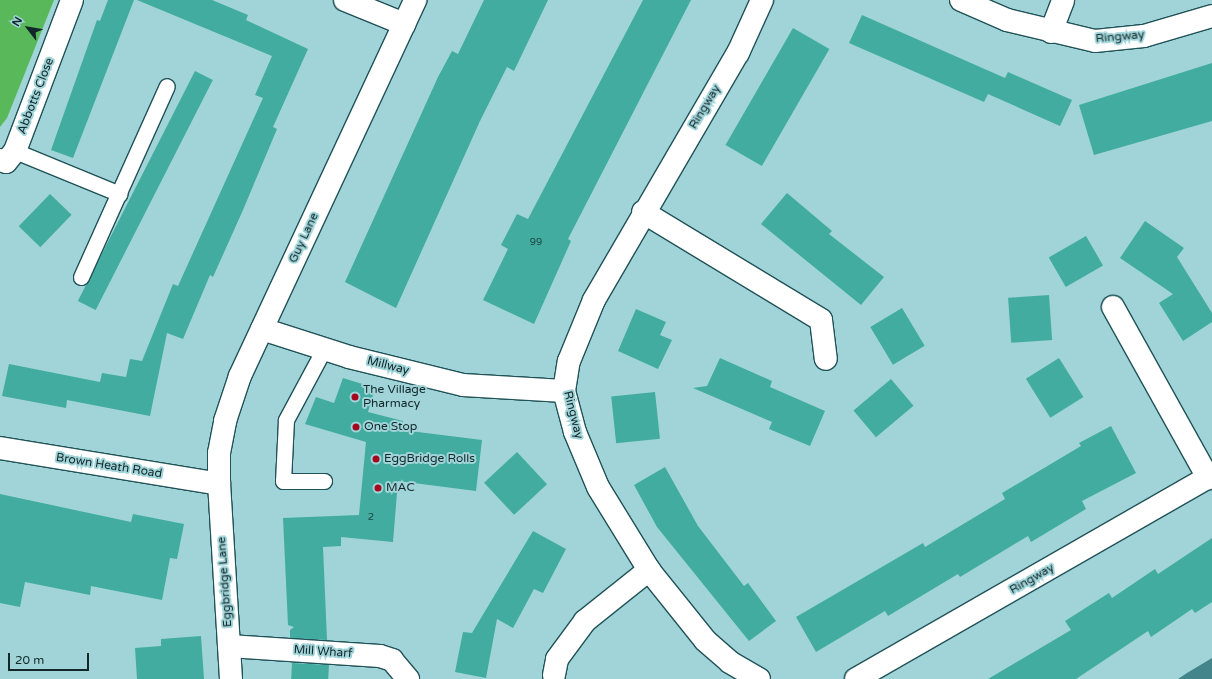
<!DOCTYPE html>
<html>
<head>
<meta charset="utf-8">
<style>
  body { margin:0 }
  #map { position:relative; width:1212px; height:679px; overflow:hidden; background:#a0d4d9; font-family:"Varela Round",sans-serif }
  div>[style] { position:absolute }
  .green>* { inset:0; background:#59b95a }
  .water>* { inset:0; background:#44848b }
  .building>* { inset:0; background:#41ac9f; transform-origin:0 0 }
  .roads { filter:drop-shadow(1px 0 #205257) drop-shadow(-1px 0 #205257) drop-shadow(0 1px #205257) drop-shadow(0 -1px #205257) }
  .lane>* { height:15px; margin:-7.5px; padding:0 7.5px; transform-origin:7.5px; border-radius:7.5px; background:#fff }
  .street>* { height:22px; margin:-11px; padding:0 11px; transform-origin:11px; border-radius:11px; background:#fff }
  .secondary>* { height:22px; margin:-11px; padding:0 11px; transform-origin:11px; border-radius:11px; background:#fff }
  .dots>* { width:11px; height:11px; translate:-50% -50%; box-sizing:border-box; border:2px solid #a0d4d9; border-radius:50% }
  span { translate:-50% -50%; white-space:nowrap; text-align:center; line-height:1.15; -webkit-text-stroke:4px #a0d4d9; paint-order:stroke }
  .number-label { font-size:10px; color:#1e4846 }
  .number-label span { -webkit-text-stroke-width:0 }
  .street-label { font-size:12px; color:#122729 }
  .poi-label { font-size:12px; color:#122729 }
  .left { translate:0 -50%; text-align:left }
  .north { position:absolute; left:8px; top:8px; width:40px; height:40px; -webkit-text-stroke:3px #a0d4d9; paint-order:stroke; rotate:301deg; font-size:11px; font-weight:700; line-height:16px; text-align:center; color:#122729 }
  .north::after { content:''; display:block; margin:auto; width:14px; height:18px; background:#122729; clip-path:polygon(50% 0,100% 100%,50% 72%,0 100%) }
  .scale { position:absolute; left:8px; top:653px; width:81px; height:18px; box-sizing:border-box; border:2px solid #122729; border-top:0; padding-left:5px; font-size:12px; line-height:14px; white-space:nowrap; color:#122729; -webkit-text-stroke:3px #a0d4d9; paint-order:stroke }
</style>
</head>
<body>
<div id="map">
  <div class="green">
    <i style="clip-path:polygon(0 0,54px 0,7px 118px,0 127px)"></i>
  </div>
  <div class="water">
    <i style="clip-path:polygon(1212px 658px,1212px 679px,1178px 679px,1187px 673px)"></i>
  </div>
  <div class="building">
    <i style="clip-path:polygon(108px 0,134px 0,73px 158px,51px 150px,97px 20px,100px 21px)"></i>
    <i style="clip-path:polygon(137px 0,212px 0,248px 15px,246px 20px,308px 49px,273px 127px,277px 129px,243px 210px,213px 277px,210px 275px,183px 339px,167px 333px,150px 416px,67px 400px,66px 408px,2px 396px,9px 364px,100px 382px,102px 373px,126px 377px,130px 359px,142px 361px,173px 284px,178px 286px,263px 98px,255px 95px,272px 56px)"></i>
    <i style="clip-path:polygon(484px 0,548px 0,514px 71px,507px 67px,480px 121px,396px 308px,345px 282px,438px 77px,452px 51px,458px 54px)"></i>
    <i style="clip-path:polygon(643px 0,691px 0,568px 239px,571px 241px,534px 324px,483px 300px,508px 249px,501px 245px,517px 214px,528px 219px)"></i>
    <i style="clip-path:polygon(862px 15px,1005px 78px,1008px 72px,1072px 100px,1060px 126px,988px 94px,984px 102px,849px 43px)"></i>
    <i style="left:793px;top:28px;width:42px;height:135px;rotate:30deg"></i>
    <i style="clip-path:polygon(1212px 63px,1212px 121px,1094px 155px,1079px 105px)"></i>
    <i style="left:195px;top:71px;width:20px;height:258px;rotate:27deg"></i>
    <i style="clip-path:polygon(787px 193px,832px 231px,829px 234px,884px 277px,861px 305px,761px 224px)"></i>
    <i style="left:50px;top:194px;width:30px;height:45px;rotate:44deg"></i>
    <i style="clip-path:polygon(1145px 221px,1184px 248px,1177px 257px,1212px 313px,1212px 322px,1183px 341px,1159px 303px,1173px 294px,1120px 258px)"></i>
    <i style="left:1086px;top:236px;width:34px;height:43px;rotate:60deg"></i>
    <i style="left:1049px;top:295px;width:45px;height:41px;rotate:86deg"></i>
    <i style="left:902px;top:308px;width:44px;height:37px;rotate:59deg"></i>
    <i style="clip-path:polygon(636px 309px,666px 322px,660px 335px,672px 340px,658px 369px,618px 351px)"></i>
    <i style="clip-path:polygon(720px 358px,772px 381px,770px 387px,825px 411px,810px 446px,769px 429px,772px 422px,693px 388px,707px 386px)"></i>
    <i style="left:1059px;top:358px;width:46px;height:39px;rotate:58deg"></i>
    <i style="clip-path:polygon(343px 378px,375px 388px,368px 412px,403px 421px,402px 430px,482px 440px,476px 491px,398px 481px,393px 542px,341px 537px,341px 546px,323px 547px,327px 640px,290px 638px,290px 630px,294px 627px,288px 625px,283px 518px,359px 515px,366px 442px,305px 424px,316px 397px,334px 403px)"></i>
    <i style="left:891px;top:379px;width:35px;height:49px;rotate:50deg"></i>
    <i style="left:655px;top:392px;width:47px;height:44px;rotate:84deg"></i>
    <i style="clip-path:polygon(1111px 426px,1136px 473px,1082px 501px,1086px 509px,1031px 542px,1028px 536px,960px 577px,958px 574px,888px 616px,885px 611px,816px 652px,796px 617px,923px 543px,925px 547px,1005px 499px,1002px 493px,1081px 446px,1079px 443px)"></i>
    <i style="left:517px;top:452px;width:44px;height:45px;rotate:47deg"></i>
    <i style="clip-path:polygon(665px 467px,698px 526px,744px 586px,748px 583px,776px 621px,749px 641px,657px 527px,634px 485px)"></i>
    <i style="clip-path:polygon(0 494px,131px 522px,133px 514px,184px 524px,177px 559px,170px 558px,162px 600px,91px 586px,90px 595px,25px 582px,20px 607px,0 603px)"></i>
    <i style="clip-path:polygon(533px 531px,566px 549px,543px 593px,534px 589px,513px 628px,497px 619px,486px 678px,455px 672px,463px 632px,472px 633px)"></i>
    <i style="clip-path:polygon(1212px 538px,1212px 602px,1195px 613px,1192px 609px,1151px 637px,1148px 631px,1076px 679px,988px 679px,1071px 630px,1065px 621px,1109px 593px,1112px 598px,1155px 569px,1158px 574px)"></i>
    <i style="clip-path:polygon(201px 636px,204px 679px,137px 679px,135px 648px,161px 646px,161px 639px)"></i>
    <i style="left:292px;top:663px;width:37px;height:16px;rotate:3deg"></i>
  </div>
  <div class="roads">
    <div class="lane">
      <i style="left:15px;top:151px;width:113px;rotate:22.3deg"></i>
      <i style="left:81px;top:277px;width:209px;rotate:-65.8deg"></i>
      <i style="left:324px;top:349px;width:81px;rotate:118.2deg"></i>
      <i style="left:286px;top:420px;width:61px;rotate:92.8deg"></i>
      <i style="left:283px;top:481px;width:41px"></i>
    </div>
    <div class="street">
      <i style="left:345px;top:0;width:64px;rotate:22.1deg"></i>
      <i style="left:961px;top:0;width:50px;rotate:23.5deg"></i>
      <i style="left:1007px;top:20px;width:90px;rotate:13.4deg"></i>
      <i style="left:1095px;top:41px;width:49px;rotate:-5.8deg"></i>
      <i style="left:1144px;top:36px;width:71px;rotate:-16.4deg"></i>
      <i style="left:1051px;top:32px;width:34px;rotate:-69deg"></i>
      <i style="left:0;top:160px;width:6px;rotate:18deg"></i>
      <i style="left:6px;top:162px;width:14px;rotate:-51deg"></i>
      <i style="left:15px;top:151px;width:161px;rotate:-69.3deg"></i>
      <i style="left:643px;top:212px;width:208px;rotate:31.2deg"></i>
      <i style="left:821px;top:320px;width:39px;rotate:83deg"></i>
      <i style="left:1113px;top:307px;width:196px;rotate:60.9deg"></i>
      <i style="left:262px;top:329px;width:91px;rotate:17.8deg"></i>
      <i style="left:349px;top:357px;width:117px;rotate:13.8deg"></i>
      <i style="left:463px;top:385px;width:101px;rotate:3.4deg"></i>
      <i style="left:229px;top:646px;width:151px;rotate:3.8deg"></i>
      <i style="left:380px;top:656px;width:13px;rotate:18deg"></i>
      <i style="left:392px;top:660px;width:25px;rotate:50deg"></i>
      <i style="left:554px;top:675px;width:16px;rotate:-79deg"></i>
      <i style="left:557px;top:659px;width:47px;rotate:-53.6deg"></i>
      <i style="left:585px;top:621px;width:82px;rotate:-38.6deg"></i>
      <i style="left:759px;top:679px;width:34px;rotate:-150deg"></i>
      <i style="left:730px;top:662px;width:33px;rotate:-139deg"></i>
      <i style="left:705px;top:640px;width:90px;rotate:-128.7deg"></i>
      <i style="left:649px;top:570px;width:97px;rotate:-121.6deg"></i>
      <i style="left:598px;top:487px;width:60px;rotate:-112.7deg"></i>
      <i style="left:575px;top:432px;width:42px;rotate:-105deg"></i>
      <i style="left:564px;top:391px;width:30px;rotate:-81deg"></i>
      <i style="left:569px;top:361px;width:66px;rotate:-67.7deg"></i>
      <i style="left:594px;top:300px;width:286px;rotate:-59.8deg"></i>
      <i style="left:738px;top:53px;width:58px;rotate:-65.6deg"></i>
      <i style="left:856px;top:679px;width:410px;rotate:-29.8deg"></i>
    </div>
    <div class="secondary">
      <i style="left:0;top:448px;width:222px;rotate:9.3deg"></i>
      <i style="left:231px;top:679px;width:195px;rotate:-93.5deg"></i>
      <i style="left:219px;top:484px;width:31px;rotate:-90deg"></i>
      <i style="left:219px;top:453px;width:33px;rotate:-79deg"></i>
      <i style="left:225px;top:421px;width:47px;rotate:-71.6deg"></i>
      <i style="left:240px;top:376px;width:415px;rotate:-65deg"></i>
    </div>
  </div>
  <div class="dots">
    <i style="left:355px;top:397px;background:#a3081e"></i>
    <i style="left:356px;top:427px;background:#a3081e"></i>
    <i style="left:376px;top:459px;background:#a3081e"></i>
    <i style="left:378px;top:488px;background:#a3081e"></i>
  </div>
  <div class="number-label">
    <span style="left:536px;top:243px">99</span>
    <span style="left:371px;top:518px">2</span>
  </div>
  <div class="street-label">
    <span style="left:1120px;top:37px;rotate:-5deg">Ringway</span>
    <span style="left:36px;top:96px;rotate:-69deg">Abbotts Close</span>
    <span style="left:705px;top:107px;rotate:-59deg">Ringway</span>
    <span style="left:304px;top:238px;rotate:-65deg">Guy Lane</span>
    <span style="left:388px;top:366px;rotate:14deg">Millway</span>
    <span style="left:573px;top:415px;rotate:76deg">Ringway</span>
    <span style="left:109px;top:466px;rotate:9deg">Brown Heath Road</span>
    <span style="left:1032px;top:579px;rotate:-30deg">Ringway</span>
    <span style="left:225px;top:582px;rotate:-94deg">Eggbridge Lane</span>
    <span style="left:323px;top:652px;rotate:4deg">Mill Wharf</span>
  </div>
  <div class="poi-label">
    <span class="left" style="left:363px;top:397px">The Village<br>Pharmacy</span>
    <span class="left" style="left:364px;top:427px">One Stop</span>
    <span class="left" style="left:384px;top:459px">EggBridge Rolls</span>
    <span class="left" style="left:386px;top:488px">MAC</span>
  </div>
  <div class="north">N</div>
  <div class="scale">20 m</div>
</div>
</body>
</html>
